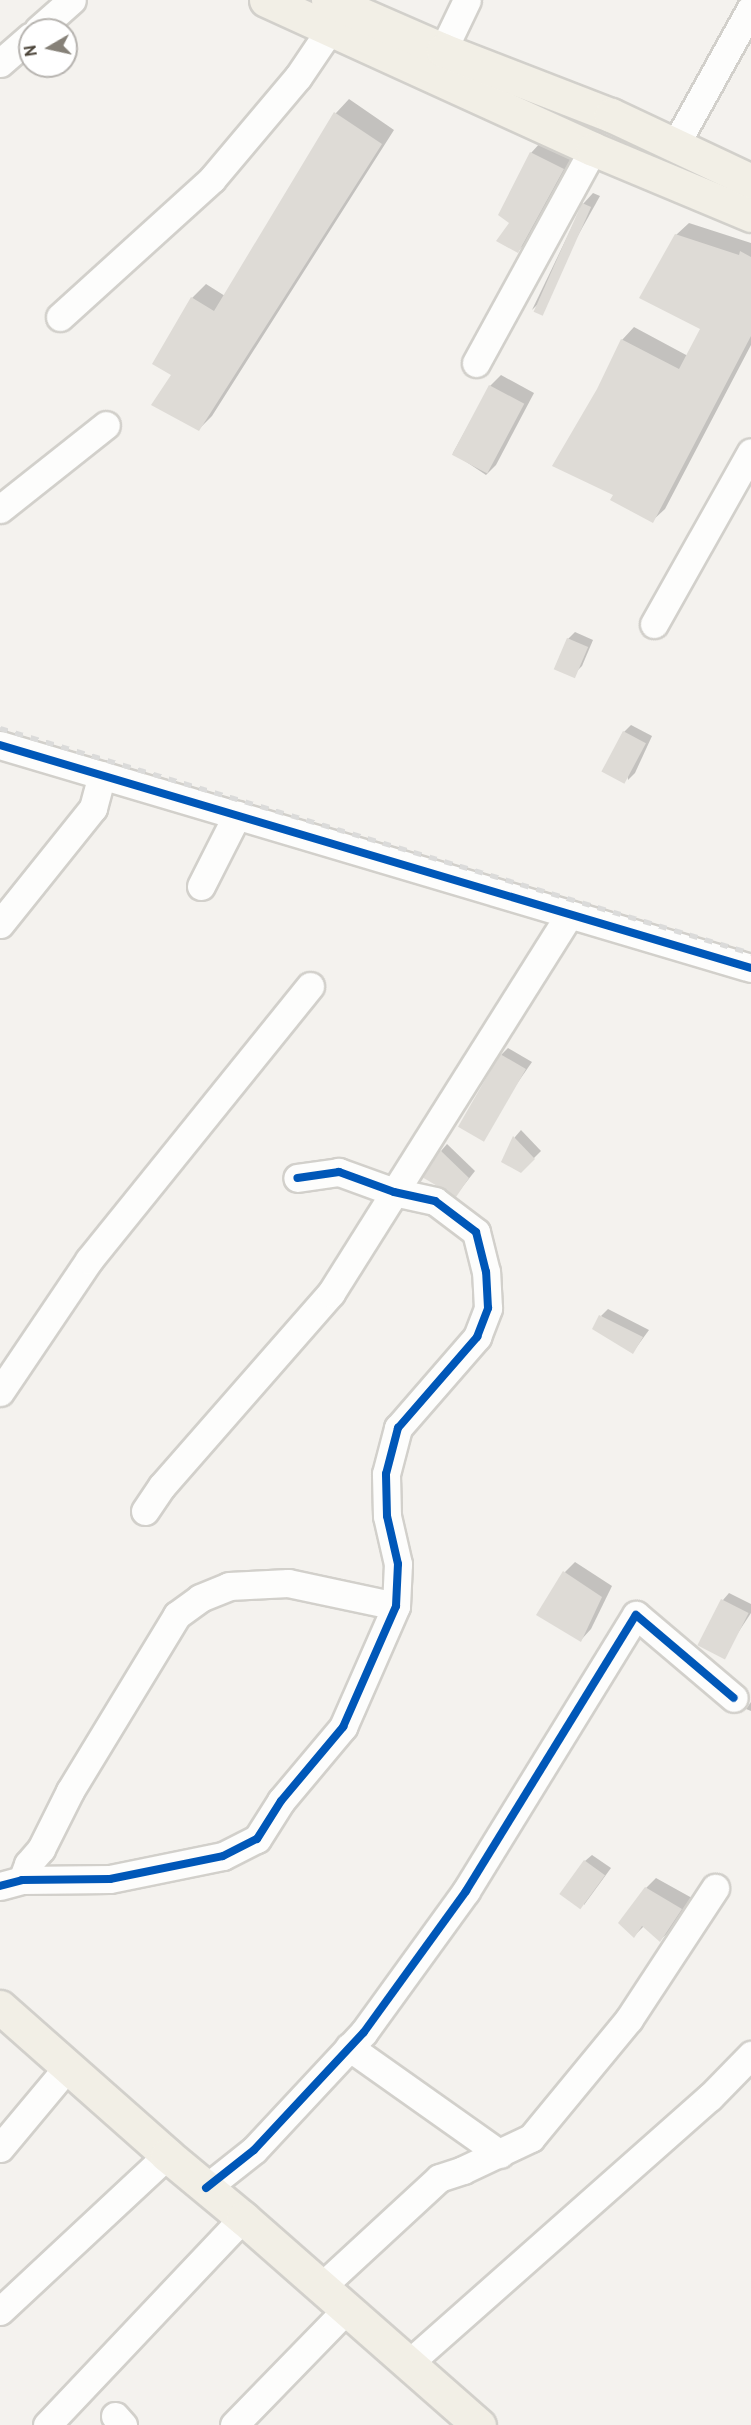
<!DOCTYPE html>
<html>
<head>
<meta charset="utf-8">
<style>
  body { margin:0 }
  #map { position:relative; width:751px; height:2425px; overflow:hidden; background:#f4f2ee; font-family:Overpass,sans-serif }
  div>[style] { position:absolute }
  .shadow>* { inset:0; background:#0003 }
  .building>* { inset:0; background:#dedbd6; transform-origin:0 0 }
  .roads { filter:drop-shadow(2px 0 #d2d0cb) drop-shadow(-2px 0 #d2d0cb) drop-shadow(0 2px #d2d0cb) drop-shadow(0 -2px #d2d0cb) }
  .minor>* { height:27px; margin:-13.5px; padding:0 13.5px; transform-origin:13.5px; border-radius:13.5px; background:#fdfdfc }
  .major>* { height:33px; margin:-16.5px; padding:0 16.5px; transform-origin:16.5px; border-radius:16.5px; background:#f2efe6 }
  .rail>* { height:4.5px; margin-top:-2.25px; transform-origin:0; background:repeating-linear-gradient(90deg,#dbdbda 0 8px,transparent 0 16px) }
  .cycleway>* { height:8px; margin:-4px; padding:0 4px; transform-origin:4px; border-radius:4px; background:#0057b8 }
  span { translate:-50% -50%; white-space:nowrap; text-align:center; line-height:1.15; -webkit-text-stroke:5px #fff; paint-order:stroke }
  .north { position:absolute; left:18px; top:18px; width:60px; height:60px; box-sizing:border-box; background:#fff; border:2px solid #b7b4b0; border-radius:50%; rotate:261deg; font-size:16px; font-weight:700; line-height:24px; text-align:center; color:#4b4439 }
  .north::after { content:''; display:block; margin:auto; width:21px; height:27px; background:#868178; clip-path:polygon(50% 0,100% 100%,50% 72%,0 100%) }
</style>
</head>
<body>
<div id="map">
  <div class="shadow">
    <i style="clip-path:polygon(349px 99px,394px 130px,212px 416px,199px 429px,174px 374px,192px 298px,206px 284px,225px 296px,336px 113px)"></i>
    <i style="clip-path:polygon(541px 142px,573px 159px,528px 241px,518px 251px,511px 223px,531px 153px)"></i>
    <i style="clip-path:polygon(593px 193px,600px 196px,542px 300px,532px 310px,583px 204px)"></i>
    <i style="clip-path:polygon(689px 223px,751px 243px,751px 345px,665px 509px,652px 521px,615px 495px,598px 390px,622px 340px,634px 327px,688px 356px,702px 328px,676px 235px)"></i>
    <i style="clip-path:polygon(501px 375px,534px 393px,496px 465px,486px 475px,453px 453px,490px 386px)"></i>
    <i style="clip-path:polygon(575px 632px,593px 640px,582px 666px,575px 673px,568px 639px)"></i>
    <i style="clip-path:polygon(631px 725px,652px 736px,635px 773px,628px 780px,624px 732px)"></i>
    <i style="clip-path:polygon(508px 1048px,532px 1062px,479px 1138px,501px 1055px)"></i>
    <i style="clip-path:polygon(521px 1130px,541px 1151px,521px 1171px,503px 1161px,515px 1137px)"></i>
    <i style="clip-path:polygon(447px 1144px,475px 1171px,456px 1195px,441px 1151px)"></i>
    <i style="clip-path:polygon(608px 1309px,649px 1330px,633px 1352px,601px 1316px)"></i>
    <i style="clip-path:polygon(575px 1562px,612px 1586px,591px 1629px,581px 1640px,565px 1572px)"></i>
    <i style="clip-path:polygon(729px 1593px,751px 1604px,751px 1613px,722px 1657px,723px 1600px)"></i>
    <i style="clip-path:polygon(751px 1691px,751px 1711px,746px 1709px,751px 1702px)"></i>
    <i style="clip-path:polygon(592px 1855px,611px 1868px,584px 1905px,585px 1861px)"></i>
    <i style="clip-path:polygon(656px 1878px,692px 1898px,671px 1930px,660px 1940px,644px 1926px,634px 1936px,646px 1888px)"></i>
  </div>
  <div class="building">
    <i style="clip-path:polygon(334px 112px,382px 144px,199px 431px,151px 405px,171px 375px,152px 364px,191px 297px,214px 311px)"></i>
    <i style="clip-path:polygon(530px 152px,564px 169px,518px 253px,496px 241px,509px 223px,498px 215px)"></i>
    <i style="left:582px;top:203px;width:10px;height:119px;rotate:24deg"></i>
    <i style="clip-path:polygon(675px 234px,739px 255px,740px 251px,751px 257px,751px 336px,653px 523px,610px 500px,613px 495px,552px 466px,597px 389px,621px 339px,679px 369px,700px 329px,639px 298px)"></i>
    <i style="left:489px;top:385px;width:40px;height:79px;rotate:28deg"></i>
    <i style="left:567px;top:638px;width:23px;height:34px;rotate:23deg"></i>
    <i style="left:623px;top:731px;width:26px;height:46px;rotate:28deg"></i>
    <i style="left:500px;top:1054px;width:30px;height:84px;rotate:30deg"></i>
    <i style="clip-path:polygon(513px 1136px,535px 1159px,521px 1173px,501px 1162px)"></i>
    <i style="clip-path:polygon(440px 1150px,469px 1178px,456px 1197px,422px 1177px)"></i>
    <i style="clip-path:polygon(599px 1315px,643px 1337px,633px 1354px,592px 1329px)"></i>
    <i style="clip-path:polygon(563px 1571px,602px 1597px,581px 1642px,536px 1615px)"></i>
    <i style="left:721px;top:1599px;width:31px;height:52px;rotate:27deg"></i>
    <i style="left:584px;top:1860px;width:26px;height:42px;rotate:36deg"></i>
    <i style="clip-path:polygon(645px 1887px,682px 1909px,660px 1942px,642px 1926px,634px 1938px,618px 1923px)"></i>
  </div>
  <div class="roads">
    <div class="minor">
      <i style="left:38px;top:30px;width:45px;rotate:-41.4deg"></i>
      <i style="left:443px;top:50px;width:55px;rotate:-64.4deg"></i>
      <i style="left:0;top:63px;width:40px;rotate:-41deg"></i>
      <i style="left:674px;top:147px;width:159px;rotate:-61deg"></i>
      <i style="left:60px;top:317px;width:205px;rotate:-42.2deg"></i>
      <i style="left:212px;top:179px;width:133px;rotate:-49.9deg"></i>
      <i style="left:298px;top:77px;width:59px;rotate:-56deg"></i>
      <i style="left:476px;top:363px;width:244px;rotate:-61.3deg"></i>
      <i style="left:0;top:509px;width:135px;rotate:-38.4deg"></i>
      <i style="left:654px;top:624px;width:197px;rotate:-60.6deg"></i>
      <i style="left:0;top:745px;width:783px;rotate:16.54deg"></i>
      <i style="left:201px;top:886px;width:80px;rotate:-63.1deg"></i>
      <i style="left:0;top:924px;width:149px;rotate:-51.3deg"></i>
      <i style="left:93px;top:808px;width:34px;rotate:-75deg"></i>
      <i style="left:0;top:1392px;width:159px;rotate:-56deg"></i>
      <i style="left:89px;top:1260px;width:352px;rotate:-51.1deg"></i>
      <i style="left:145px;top:1511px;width:30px;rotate:-56deg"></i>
      <i style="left:162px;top:1486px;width:257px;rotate:-48.8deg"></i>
      <i style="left:331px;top:1293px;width:447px;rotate:-57.8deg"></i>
      <i style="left:22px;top:1880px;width:17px;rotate:-69deg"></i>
      <i style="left:28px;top:1864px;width:20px;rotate:-49deg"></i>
      <i style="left:41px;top:1849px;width:65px;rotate:-63.4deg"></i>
      <i style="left:70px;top:1791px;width:206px;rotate:-58.7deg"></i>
      <i style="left:177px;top:1615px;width:29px;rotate:-36deg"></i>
      <i style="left:200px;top:1598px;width:31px;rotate:-22deg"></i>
      <i style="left:229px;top:1586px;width:59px;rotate:-2.9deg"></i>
      <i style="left:288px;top:1583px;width:110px;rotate:12deg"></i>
      <i style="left:0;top:1886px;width:23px;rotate:-15deg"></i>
      <i style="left:22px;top:1880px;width:88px;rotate:-0.7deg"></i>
      <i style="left:110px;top:1879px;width:115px;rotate:-11.5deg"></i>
      <i style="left:223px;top:1856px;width:38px;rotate:-27deg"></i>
      <i style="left:257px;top:1839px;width:45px;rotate:-57.7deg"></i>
      <i style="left:281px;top:1801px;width:97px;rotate:-50deg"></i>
      <i style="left:343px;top:1727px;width:132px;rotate:-66.3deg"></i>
      <i style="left:396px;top:1606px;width:42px;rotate:-87.3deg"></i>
      <i style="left:398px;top:1564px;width:49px;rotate:-102.9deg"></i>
      <i style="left:387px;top:1516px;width:42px;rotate:-91.4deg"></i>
      <i style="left:386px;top:1474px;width:48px;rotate:-75.4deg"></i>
      <i style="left:398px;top:1428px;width:121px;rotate:-49deg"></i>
      <i style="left:477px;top:1337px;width:31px;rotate:-69deg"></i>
      <i style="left:488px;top:1308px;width:36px;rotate:-93deg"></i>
      <i style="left:486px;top:1272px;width:41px;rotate:-104deg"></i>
      <i style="left:476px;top:1232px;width:51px;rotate:-142.9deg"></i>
      <i style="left:435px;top:1201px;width:42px;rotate:-167.6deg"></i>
      <i style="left:394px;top:1192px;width:59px;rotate:-160deg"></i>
      <i style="left:339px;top:1172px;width:42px;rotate:171.9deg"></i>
      <i style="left:349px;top:2047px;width:185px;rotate:35.3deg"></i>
      <i style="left:0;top:2148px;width:104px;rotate:-50.1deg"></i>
      <i style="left:206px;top:2188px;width:61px;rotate:-38.4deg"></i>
      <i style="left:254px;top:2150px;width:161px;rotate:-47deg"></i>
      <i style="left:364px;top:2032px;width:174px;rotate:-54.1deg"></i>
      <i style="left:466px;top:1891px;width:324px;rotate:-58.4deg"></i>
      <i style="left:636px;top:1615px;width:128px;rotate:40.3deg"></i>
      <i style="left:320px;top:2288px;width:162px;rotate:-42.7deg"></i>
      <i style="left:439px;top:2178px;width:25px;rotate:-18deg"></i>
      <i style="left:463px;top:2170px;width:75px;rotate:-25.2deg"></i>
      <i style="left:531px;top:2138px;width:154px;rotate:-50.5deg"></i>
      <i style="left:629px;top:2019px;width:157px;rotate:-56.7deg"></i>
      <i style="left:0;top:2311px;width:229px;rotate:-43deg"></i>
      <i style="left:409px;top:2363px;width:402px;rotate:-41.5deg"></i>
      <i style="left:710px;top:2097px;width:59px;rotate:-45.7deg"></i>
      <i style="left:115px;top:2416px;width:12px;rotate:48deg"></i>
      <i style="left:47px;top:2425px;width:285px;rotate:-46.6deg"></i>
      <i style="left:234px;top:2425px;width:161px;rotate:-45.8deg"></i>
    </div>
    <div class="major">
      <i style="left:266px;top:0;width:359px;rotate:24.5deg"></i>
      <i style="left:593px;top:149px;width:171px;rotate:22.7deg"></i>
      <i style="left:328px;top:0;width:125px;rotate:23.5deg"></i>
      <i style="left:443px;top:50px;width:180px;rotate:21.2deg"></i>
      <i style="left:611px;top:115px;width:155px;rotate:25.2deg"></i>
      <i style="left:0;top:2007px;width:223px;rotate:41.5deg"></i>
      <i style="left:167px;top:2155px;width:99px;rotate:39.7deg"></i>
      <i style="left:243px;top:2218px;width:314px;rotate:41.3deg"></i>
    </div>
  </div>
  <div class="rail">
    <i style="left:0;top:728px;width:784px;rotate:16.68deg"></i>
  </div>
  <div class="cycleway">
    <i style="left:0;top:745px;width:783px;rotate:16.54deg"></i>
    <i style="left:0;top:1886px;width:23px;rotate:-15deg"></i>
    <i style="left:22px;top:1880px;width:88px;rotate:-0.7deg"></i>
    <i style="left:110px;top:1879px;width:115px;rotate:-11.5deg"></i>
    <i style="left:223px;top:1856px;width:38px;rotate:-27deg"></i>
    <i style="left:257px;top:1839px;width:45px;rotate:-57.7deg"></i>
    <i style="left:281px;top:1801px;width:97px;rotate:-50deg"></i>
    <i style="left:343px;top:1727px;width:132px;rotate:-66.3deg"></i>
    <i style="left:396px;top:1606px;width:42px;rotate:-87.3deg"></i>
    <i style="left:398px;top:1564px;width:49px;rotate:-102.9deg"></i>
    <i style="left:387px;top:1516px;width:42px;rotate:-91.4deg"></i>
    <i style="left:386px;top:1474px;width:48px;rotate:-75.4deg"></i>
    <i style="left:398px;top:1428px;width:121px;rotate:-49deg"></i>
    <i style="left:477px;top:1337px;width:31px;rotate:-69deg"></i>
    <i style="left:488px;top:1308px;width:36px;rotate:-93deg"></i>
    <i style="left:486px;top:1272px;width:41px;rotate:-104deg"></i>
    <i style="left:476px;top:1232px;width:51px;rotate:-142.9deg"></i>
    <i style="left:435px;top:1201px;width:42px;rotate:-167.6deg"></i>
    <i style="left:394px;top:1192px;width:59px;rotate:-160deg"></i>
    <i style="left:339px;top:1172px;width:42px;rotate:171.9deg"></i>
    <i style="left:206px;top:2188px;width:61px;rotate:-38.4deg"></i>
    <i style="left:254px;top:2150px;width:161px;rotate:-47deg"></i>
    <i style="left:364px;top:2032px;width:174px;rotate:-54.1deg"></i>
    <i style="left:466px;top:1891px;width:324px;rotate:-58.4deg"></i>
    <i style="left:636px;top:1615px;width:128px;rotate:40.3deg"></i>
  </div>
  <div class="north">N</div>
</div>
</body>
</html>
